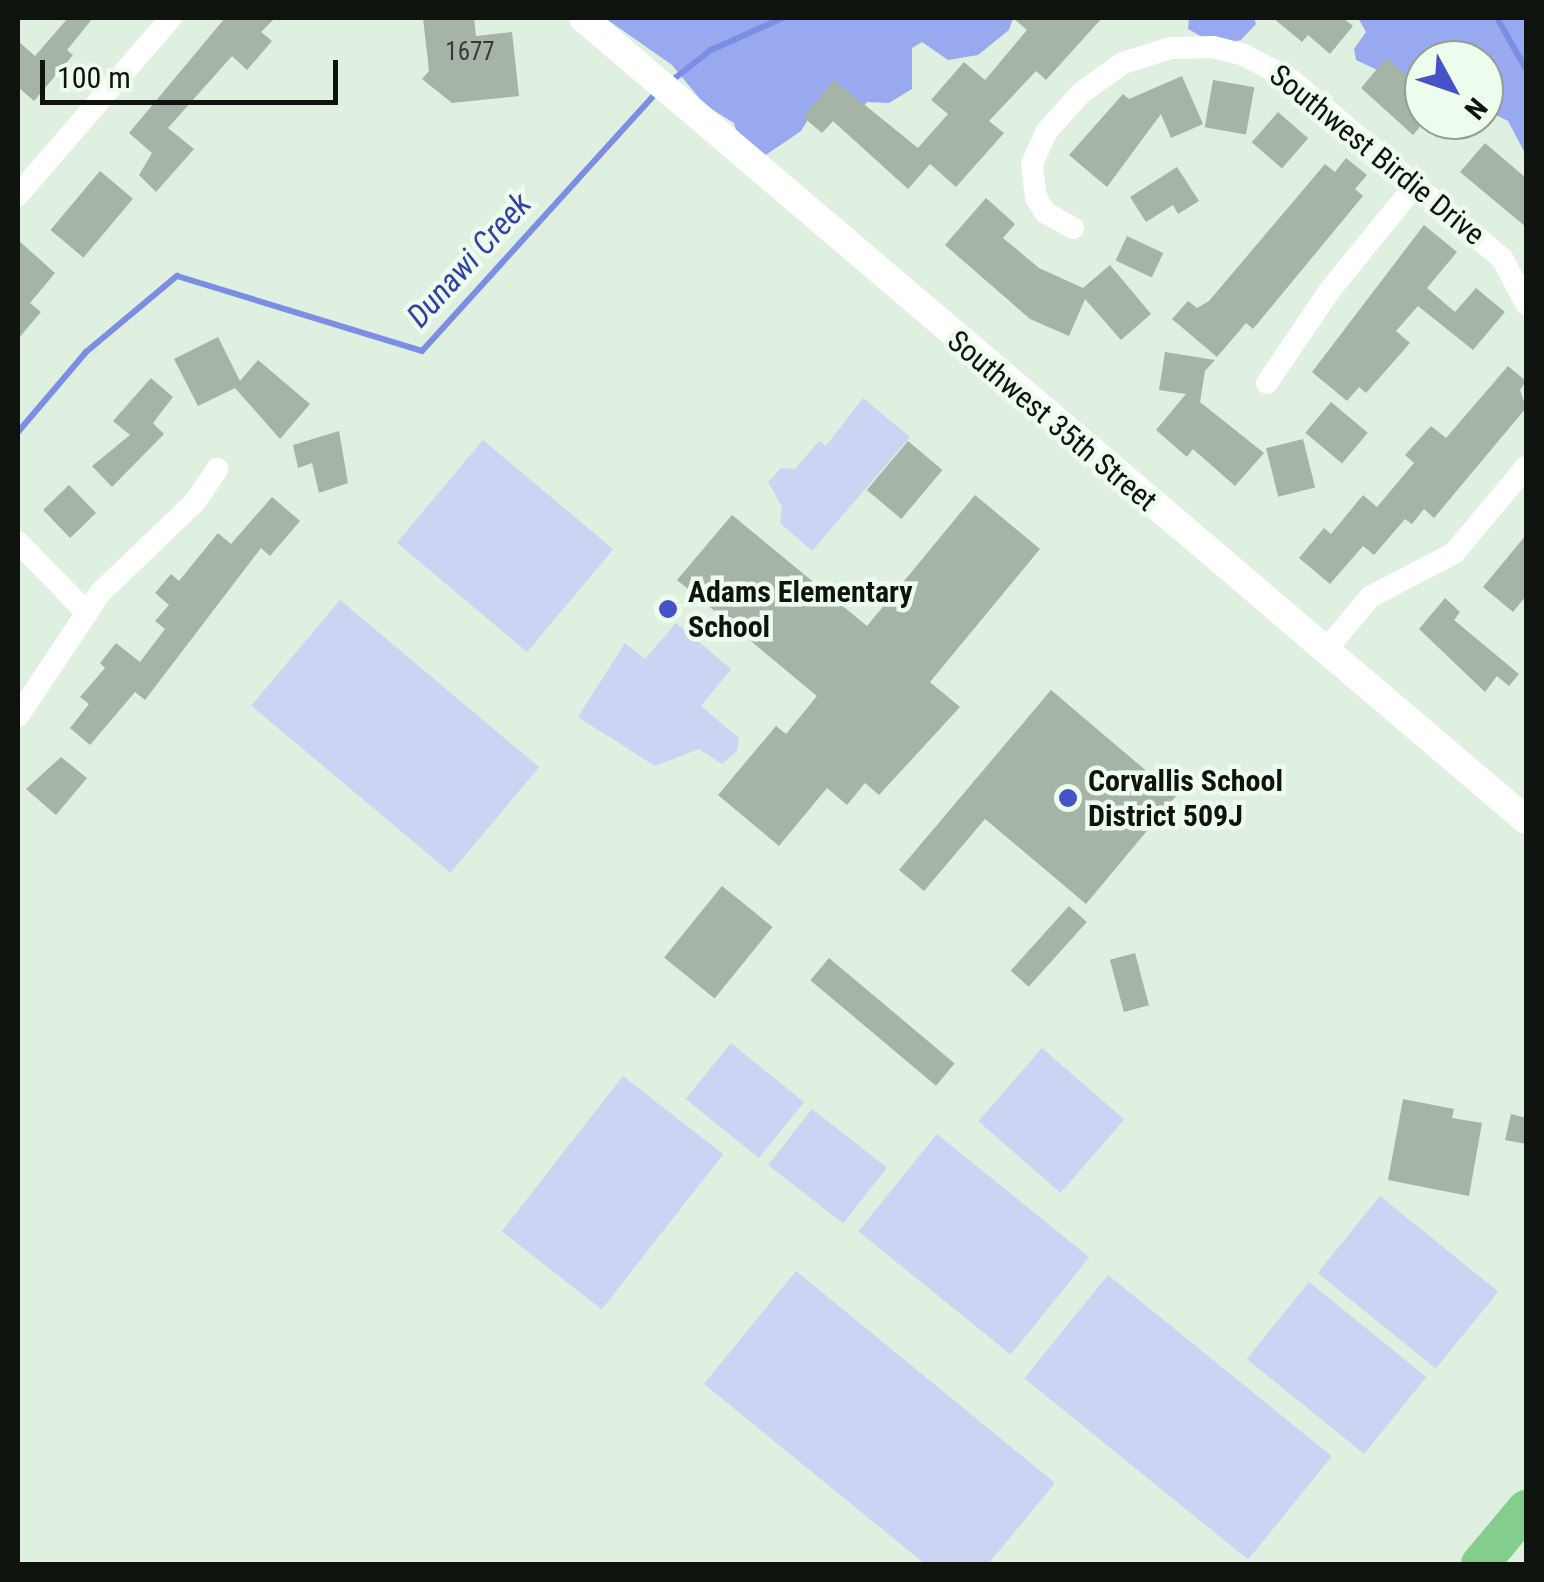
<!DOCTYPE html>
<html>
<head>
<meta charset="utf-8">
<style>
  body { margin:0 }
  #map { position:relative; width:1544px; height:1582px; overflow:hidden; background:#dfefe0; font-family:"Roboto Condensed",sans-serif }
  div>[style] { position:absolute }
  .green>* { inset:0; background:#cbd4f3; transform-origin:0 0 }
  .forest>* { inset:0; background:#98a9f0 }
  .stream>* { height:6px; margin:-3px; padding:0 3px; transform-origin:3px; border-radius:3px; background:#7b8ee4 }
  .building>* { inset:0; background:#a5b4a6; transform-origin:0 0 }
  .minor>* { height:22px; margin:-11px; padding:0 11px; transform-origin:11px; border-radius:11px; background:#fff }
  .tertiary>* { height:28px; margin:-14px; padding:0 14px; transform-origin:14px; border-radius:14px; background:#fff }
  .trunk>* { height:38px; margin:-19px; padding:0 19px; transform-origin:19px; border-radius:19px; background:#83ce8c }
  .dots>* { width:28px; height:28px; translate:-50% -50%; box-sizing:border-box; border:5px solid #edfced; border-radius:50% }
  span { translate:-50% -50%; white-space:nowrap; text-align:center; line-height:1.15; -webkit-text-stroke:9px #edfced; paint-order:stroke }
  .number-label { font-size:25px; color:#343b34 }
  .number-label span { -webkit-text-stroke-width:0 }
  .street-label { font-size:30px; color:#0e130e }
  .poi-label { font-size:30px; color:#0e130e; font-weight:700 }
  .left { translate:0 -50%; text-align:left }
  .water-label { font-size:32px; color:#363fa4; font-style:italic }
  .frame { position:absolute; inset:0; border:20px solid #0e130e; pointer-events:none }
  .north { position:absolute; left:1404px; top:40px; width:100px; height:100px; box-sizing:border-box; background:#edfced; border:2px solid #949f94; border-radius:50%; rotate:130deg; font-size:28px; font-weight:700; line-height:40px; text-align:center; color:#0e130e }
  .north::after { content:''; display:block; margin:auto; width:35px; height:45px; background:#4653c8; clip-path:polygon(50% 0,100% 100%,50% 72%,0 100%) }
  .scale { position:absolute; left:40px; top:60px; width:298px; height:45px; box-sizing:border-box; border:5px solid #0e130e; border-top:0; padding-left:12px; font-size:30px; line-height:35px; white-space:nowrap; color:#0e130e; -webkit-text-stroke:8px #edfced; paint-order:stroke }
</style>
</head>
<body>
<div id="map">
  <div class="green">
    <i style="clip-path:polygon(863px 398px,910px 437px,812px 551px,780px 523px,782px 507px,768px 482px,781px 468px,795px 469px,819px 441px,826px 446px)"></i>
    <i style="left:483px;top:440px;width:170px;height:134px;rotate:40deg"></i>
    <i style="left:340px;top:600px;width:260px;height:138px;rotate:40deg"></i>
    <i style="clip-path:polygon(676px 623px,731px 669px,701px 706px,739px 738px,737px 751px,722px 764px,699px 749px,655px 766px,578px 717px,625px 643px,645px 659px)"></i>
    <i style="left:731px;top:1043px;width:94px;height:72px;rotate:39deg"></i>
    <i style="left:1042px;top:1048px;width:109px;height:97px;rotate:41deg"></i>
    <i style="left:623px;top:1076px;width:127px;height:197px;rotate:38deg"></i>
    <i style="left:812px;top:1109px;width:95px;height:71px;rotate:38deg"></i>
    <i style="left:937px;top:1134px;width:196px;height:125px;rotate:39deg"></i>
    <i style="left:1380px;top:1196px;width:152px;height:99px;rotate:39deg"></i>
    <i style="clip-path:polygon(796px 1271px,1055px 1483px,988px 1564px,925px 1564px,704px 1384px)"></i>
    <i style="left:1108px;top:1275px;width:288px;height:133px;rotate:39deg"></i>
    <i style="left:1309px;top:1282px;width:151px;height:99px;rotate:39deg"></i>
  </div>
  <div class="forest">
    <i style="clip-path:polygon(605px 18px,1013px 18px,1009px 30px,978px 55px,948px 60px,922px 42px,912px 48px,912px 89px,889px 103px,867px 102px,860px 110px,824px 93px,801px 131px,757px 161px,740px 144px,734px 123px,705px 105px,672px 65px)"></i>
    <i style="clip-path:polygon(1189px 18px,1254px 18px,1256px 24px,1241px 40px,1217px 45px,1188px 29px)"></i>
    <i style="clip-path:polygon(1358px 18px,1526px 18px,1526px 155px,1508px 121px,1484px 109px,1484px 60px,1424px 60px,1424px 92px,1356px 60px,1354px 49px,1366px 32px)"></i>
  </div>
  <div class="stream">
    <i style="left:1497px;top:18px;width:59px;rotate:60.4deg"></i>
    <i style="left:670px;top:82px;width:52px;rotate:-38deg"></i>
    <i style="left:711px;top:50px;width:79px;rotate:-24deg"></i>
    <i style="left:18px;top:432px;width:105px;rotate:-49.6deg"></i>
    <i style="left:86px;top:352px;width:119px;rotate:-39.9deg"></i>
    <i style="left:177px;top:276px;width:256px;rotate:17deg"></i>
    <i style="left:422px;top:351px;width:348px;rotate:-47.8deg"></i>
  </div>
  <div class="building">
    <i style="clip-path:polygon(68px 18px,93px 18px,67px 50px,73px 55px,34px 101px,18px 87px,18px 41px,35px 56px)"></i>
    <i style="clip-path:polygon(225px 18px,275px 18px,261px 32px,272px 41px,247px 70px,232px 56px,168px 128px,194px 149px,156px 192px,139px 175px,152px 153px,129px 133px)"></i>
    <i style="clip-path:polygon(423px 18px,474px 18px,476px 36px,512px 32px,519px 96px,452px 103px,422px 79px,429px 71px)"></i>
    <i style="clip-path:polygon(1013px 18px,1102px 18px,1046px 80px,1036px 71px,989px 121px,1004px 133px,956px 187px,930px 164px,908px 189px,833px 121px,822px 133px,803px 117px,834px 80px,918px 148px,948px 114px,931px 100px,964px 62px,985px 80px,1027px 30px)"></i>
    <i style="clip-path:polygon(1273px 18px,1343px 18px,1353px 26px,1330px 54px,1308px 35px,1302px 42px)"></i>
    <i style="clip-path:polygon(1386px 58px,1424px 89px,1424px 122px,1413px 135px,1361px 88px)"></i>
    <i style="clip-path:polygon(1182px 76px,1203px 124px,1171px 138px,1161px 114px,1107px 187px,1069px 155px,1123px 94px,1129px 99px)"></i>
    <i style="left:1213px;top:80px;width:42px;height:48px;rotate:10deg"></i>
    <i style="left:1278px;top:112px;width:40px;height:40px;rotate:41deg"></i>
    <i style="clip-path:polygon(1485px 143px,1526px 178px,1526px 227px,1460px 172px)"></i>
    <i style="clip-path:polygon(1346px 158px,1367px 175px,1355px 189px,1363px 196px,1253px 329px,1246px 323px,1217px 357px,1172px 319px,1188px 301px,1197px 308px,1209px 301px,1325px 164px,1335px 172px)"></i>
    <i style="clip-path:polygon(1177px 167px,1199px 201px,1178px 214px,1173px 205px,1146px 222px,1130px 197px)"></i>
    <i style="left:100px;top:171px;width:43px;height:77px;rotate:40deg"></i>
    <i style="clip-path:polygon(986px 198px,1015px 224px,1003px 238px,1039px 268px,1083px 288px,1110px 265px,1151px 314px,1121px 340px,1085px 299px,1069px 336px,1030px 319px,945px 245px)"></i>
    <i style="clip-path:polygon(1424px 225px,1457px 252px,1427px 288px,1455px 312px,1476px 288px,1505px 312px,1473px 350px,1418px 306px,1396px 331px,1410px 343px,1366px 393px,1359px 387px,1347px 401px,1312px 372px)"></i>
    <i style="left:1127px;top:236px;width:40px;height:27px;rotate:25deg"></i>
    <i style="clip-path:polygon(18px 240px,55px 273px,30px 303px,41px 312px,18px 339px)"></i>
    <i style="clip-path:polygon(218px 337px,240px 381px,258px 360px,310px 404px,280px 439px,235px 388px,198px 406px,174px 359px)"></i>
    <i style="clip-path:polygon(1165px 352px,1215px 360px,1205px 371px,1200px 402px,1264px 453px,1235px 486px,1193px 449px,1187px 457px,1156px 430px,1186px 394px,1159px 390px)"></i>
    <i style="clip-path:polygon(1508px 366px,1526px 381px,1520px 390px,1526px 408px,1434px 518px,1424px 509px,1412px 524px,1405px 519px,1374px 555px,1363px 546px,1330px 584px,1299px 558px,1324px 528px,1331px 534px,1363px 495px,1377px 507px,1414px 463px,1405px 455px,1431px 426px,1446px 438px)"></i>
    <i style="clip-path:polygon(151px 378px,173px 397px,153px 423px,164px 434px,112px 487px,92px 466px,130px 435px,113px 421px)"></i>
    <i style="left:1331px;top:402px;width:48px;height:40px;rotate:40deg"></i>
    <i style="clip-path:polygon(339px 431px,348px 483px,319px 493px,312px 463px,298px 468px,293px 445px)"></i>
    <i style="left:1303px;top:439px;width:50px;height:38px;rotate:76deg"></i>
    <i style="left:908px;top:441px;width:45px;height:64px;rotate:40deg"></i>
    <i style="left:69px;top:485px;width:39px;height:36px;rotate:46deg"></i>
    <i style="clip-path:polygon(975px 495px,1040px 549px,930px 682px,960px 707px,879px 795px,865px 783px,847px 805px,827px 788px,779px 846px,718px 795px,776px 726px,786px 734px,817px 696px,677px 580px,732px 515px,867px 626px)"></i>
    <i style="clip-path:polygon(272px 497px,300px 521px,270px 556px,261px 548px,145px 700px,135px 692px,90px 745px,70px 728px,89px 704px,80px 697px,105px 668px,100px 663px,116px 643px,140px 662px,165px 629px,155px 621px,169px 605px,155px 593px,171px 574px,179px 581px,218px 533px,231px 544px)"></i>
    <i style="clip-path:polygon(1526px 535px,1526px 596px,1513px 612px,1483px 587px)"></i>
    <i style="clip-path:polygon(1445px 598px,1460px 612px,1454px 620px,1519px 674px,1509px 686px,1497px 676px,1485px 692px,1419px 629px)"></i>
    <i style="clip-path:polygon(1051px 690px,1176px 796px,1086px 904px,985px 819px,924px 891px,899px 870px)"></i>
    <i style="clip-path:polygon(61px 757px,87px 778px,56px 815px,26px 789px)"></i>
    <i style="left:722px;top:886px;width:65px;height:92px;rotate:39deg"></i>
    <i style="left:1069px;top:906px;width:24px;height:87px;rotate:42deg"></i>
    <i style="left:1135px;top:953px;width:54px;height:26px;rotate:75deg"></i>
    <i style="left:829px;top:958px;width:164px;height:29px;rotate:40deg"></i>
    <i style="clip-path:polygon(1403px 1099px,1454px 1109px,1452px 1118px,1482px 1123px,1469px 1196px,1388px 1180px)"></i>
    <i style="clip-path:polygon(1511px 1114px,1526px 1118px,1526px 1144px,1505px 1140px)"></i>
  </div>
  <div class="minor">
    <i style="left:18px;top:195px;width:234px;rotate:-49.2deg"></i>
    <i style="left:1073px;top:228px;width:31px;rotate:-151deg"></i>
    <i style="left:1046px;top:213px;width:18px;rotate:-124deg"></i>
    <i style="left:1036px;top:198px;width:34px;rotate:-97deg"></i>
    <i style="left:1032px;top:164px;width:35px;rotate:-66deg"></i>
    <i style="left:1046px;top:132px;width:52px;rotate:-48.1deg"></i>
    <i style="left:1081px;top:93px;width:52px;rotate:-35.5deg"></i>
    <i style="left:1123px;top:63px;width:50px;rotate:-17.4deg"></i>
    <i style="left:1171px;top:48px;width:42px;rotate:-1.4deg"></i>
    <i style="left:1213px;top:47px;width:32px;rotate:14deg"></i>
    <i style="left:1244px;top:55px;width:53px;rotate:28deg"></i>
    <i style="left:1291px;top:80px;width:276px;rotate:40.2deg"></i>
    <i style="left:1502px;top:258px;width:52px;rotate:62.4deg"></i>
    <i style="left:1267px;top:383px;width:112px;rotate:-55.9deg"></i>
    <i style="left:1330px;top:290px;width:136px;rotate:-50.9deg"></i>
    <i style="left:18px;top:542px;width:99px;rotate:45.8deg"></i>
    <i style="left:1325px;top:651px;width:70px;rotate:-50.2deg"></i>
    <i style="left:1370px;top:597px;width:95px;rotate:-27.6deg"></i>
    <i style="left:1454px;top:553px;width:112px;rotate:-50.1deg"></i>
    <i style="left:18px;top:716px;width:148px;rotate:-56.3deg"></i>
    <i style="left:100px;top:593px;width:132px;rotate:-43.8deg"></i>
    <i style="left:195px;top:502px;width:40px;rotate:-56deg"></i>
  </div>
  <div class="tertiary">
    <i style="left:583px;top:18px;width:1238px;rotate:40.38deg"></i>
  </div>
  <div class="trunk">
    <i style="left:1480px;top:1564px;width:72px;rotate:-50.1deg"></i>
  </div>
  <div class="dots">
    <i style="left:668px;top:609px;background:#4653c8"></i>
    <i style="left:1068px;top:798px;background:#4653c8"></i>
  </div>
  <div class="number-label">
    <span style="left:470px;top:52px">1677</span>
  </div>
  <div class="street-label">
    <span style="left:1377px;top:155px;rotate:39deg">Southwest Birdie Drive</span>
    <span style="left:1052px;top:421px;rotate:40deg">Southwest 35th Street</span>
  </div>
  <div class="poi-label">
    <span class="left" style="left:688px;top:609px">Adams Elementary<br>School</span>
    <span class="left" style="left:1088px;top:798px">Corvallis School<br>District 509J</span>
  </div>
  <div class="water-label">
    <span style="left:469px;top:260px;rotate:-48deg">Dunawi Creek</span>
  </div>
  <div class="frame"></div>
  <div class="north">N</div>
  <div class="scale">100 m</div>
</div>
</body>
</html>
